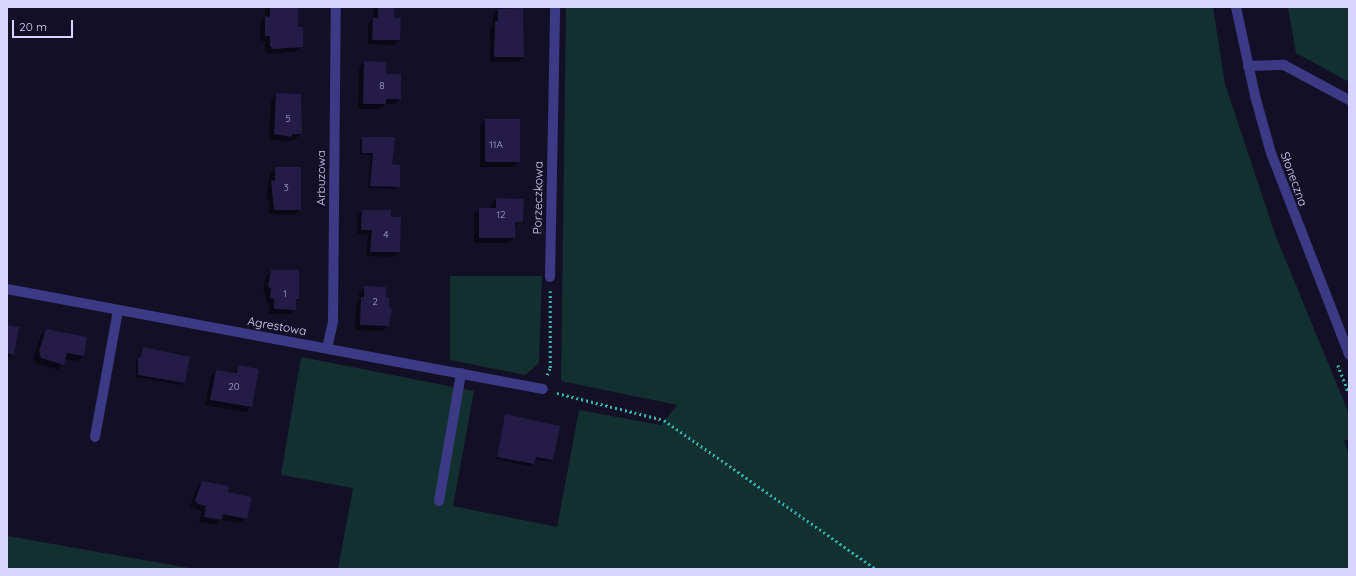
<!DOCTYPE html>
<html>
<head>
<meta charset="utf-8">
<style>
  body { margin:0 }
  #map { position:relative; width:1356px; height:576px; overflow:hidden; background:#130f26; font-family:Quicksand,sans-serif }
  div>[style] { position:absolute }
  .green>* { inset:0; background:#12302f }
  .shadow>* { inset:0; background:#0007 }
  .building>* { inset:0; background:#241b47; transform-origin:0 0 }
  .path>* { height:2.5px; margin-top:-1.25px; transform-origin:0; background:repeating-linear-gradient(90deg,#2fb8b0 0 2px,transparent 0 5px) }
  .minor>* { height:10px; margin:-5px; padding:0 5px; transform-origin:5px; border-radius:5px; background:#3d3a85 }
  span { translate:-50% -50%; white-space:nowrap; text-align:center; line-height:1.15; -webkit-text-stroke:3px #130f26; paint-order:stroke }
  .number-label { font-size:10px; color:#aca6d1 }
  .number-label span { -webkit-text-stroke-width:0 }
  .street-label { font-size:12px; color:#d9d4ff }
  .frame { position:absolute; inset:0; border:8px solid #d9d4ff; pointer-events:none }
  .scale { position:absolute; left:12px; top:20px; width:61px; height:18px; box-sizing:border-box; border:2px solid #d9d4ff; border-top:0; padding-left:5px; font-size:12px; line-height:14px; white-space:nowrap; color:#d9d4ff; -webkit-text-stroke:3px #130f26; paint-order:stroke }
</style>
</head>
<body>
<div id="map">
  <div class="green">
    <i style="clip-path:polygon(566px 7px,1213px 7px,1225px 84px,1275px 234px,1349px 414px,1349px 439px,1344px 441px,1349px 455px,1349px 569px,338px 569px,353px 488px,281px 475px,301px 357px,474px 391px,453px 506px,557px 527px,579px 410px,661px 425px,677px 405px,561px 381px)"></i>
    <i style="clip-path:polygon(1288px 7px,1349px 7px,1349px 82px,1296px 53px)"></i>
    <i style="clip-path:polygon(450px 276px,542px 276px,539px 363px,525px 375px,450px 360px)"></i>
    <i style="clip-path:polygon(7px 536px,195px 569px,7px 569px)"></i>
  </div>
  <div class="shadow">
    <i style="clip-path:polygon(265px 7px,297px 7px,297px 28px,302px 46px,296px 51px,268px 54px,265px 51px,265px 41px,260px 41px,260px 23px,265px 17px)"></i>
    <i style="clip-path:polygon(374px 7px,393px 7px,393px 19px,399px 39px,394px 45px,368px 44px,368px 24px,373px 19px)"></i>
    <i style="clip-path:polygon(498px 10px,523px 57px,518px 62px,490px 62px,490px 28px,493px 25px,493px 15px)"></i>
    <i style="clip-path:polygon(364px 62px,385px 75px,400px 98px,395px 104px,385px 104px,379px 109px,358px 109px,359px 68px)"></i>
    <i style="clip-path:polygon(277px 94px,301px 134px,295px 139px,286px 142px,269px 139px,271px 100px)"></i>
    <i style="clip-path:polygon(485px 120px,518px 162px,513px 167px,480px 167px,480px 126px)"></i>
    <i style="clip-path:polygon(363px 138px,391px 165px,399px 186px,396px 189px,368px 188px,371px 155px,360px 155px,360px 140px)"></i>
    <i style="clip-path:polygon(275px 168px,300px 210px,294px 215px,269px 214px,270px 201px,266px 201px,270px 173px)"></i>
    <i style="clip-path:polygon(496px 199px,522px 221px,514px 227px,514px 238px,509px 243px,474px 243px,474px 214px,480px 209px,491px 209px,491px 205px)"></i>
    <i style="clip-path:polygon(362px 211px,390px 218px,399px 252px,394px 257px,366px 256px,368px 235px,357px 234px,357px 216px)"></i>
    <i style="clip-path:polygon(271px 271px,298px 299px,295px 302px,295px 309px,290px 314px,269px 314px,269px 303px,266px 303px,266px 294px,263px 291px,266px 276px)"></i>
    <i style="clip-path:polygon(364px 287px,388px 325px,383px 331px,355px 330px,356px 304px,359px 301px,359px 293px)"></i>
    <i style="clip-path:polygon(7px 326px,13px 354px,8px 359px,7px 359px)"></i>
    <i style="clip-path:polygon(46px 330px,86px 338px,83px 356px,78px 361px,64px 359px,58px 370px,36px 363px,34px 357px,41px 335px)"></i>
    <i style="clip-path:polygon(143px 348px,184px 382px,182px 385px,136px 377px,136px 362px)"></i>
    <i style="clip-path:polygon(238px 366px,251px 406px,246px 412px,205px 405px,211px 376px,216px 371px,233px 374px)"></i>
    <i style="clip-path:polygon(506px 415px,553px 460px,550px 462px,534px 459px,531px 466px,496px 459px)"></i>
    <i style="clip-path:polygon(202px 482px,226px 493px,246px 518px,241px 523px,221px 520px,216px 525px,199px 522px,202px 511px,190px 506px,197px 487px)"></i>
  </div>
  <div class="building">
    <i style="clip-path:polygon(270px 7px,298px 7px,298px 27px,303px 27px,303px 47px,273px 49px,270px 46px,270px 36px,265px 36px,265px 16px,270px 17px)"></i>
    <i style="clip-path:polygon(378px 7px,394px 7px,394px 18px,401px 18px,400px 40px,372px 40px,373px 18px,378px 18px)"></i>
    <i style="clip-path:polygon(523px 8px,524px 57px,494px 57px,495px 21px,498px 21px,498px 9px)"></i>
    <i style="clip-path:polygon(364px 61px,386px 62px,386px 74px,401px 74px,401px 99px,386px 99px,386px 104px,363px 104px)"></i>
    <i style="clip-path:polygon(276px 93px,301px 94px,302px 134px,292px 134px,292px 137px,274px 134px)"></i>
    <i style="left:485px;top:119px;width:35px;height:43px"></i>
    <i style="clip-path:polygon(362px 137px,395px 137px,392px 164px,400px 165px,400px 187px,370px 186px,373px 153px,362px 153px)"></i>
    <i style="clip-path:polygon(275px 167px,301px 167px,301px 210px,274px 210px,271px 180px,275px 181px)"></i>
    <i style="clip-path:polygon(496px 198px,524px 199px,523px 222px,515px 222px,515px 238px,479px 238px,479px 208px,496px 208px)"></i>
    <i style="clip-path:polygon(362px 210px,391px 210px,391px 217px,401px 217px,400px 252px,370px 252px,372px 230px,361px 230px)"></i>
    <i style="clip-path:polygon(271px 270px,299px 270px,299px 299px,296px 299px,296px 310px,274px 309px,274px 299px,270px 298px,271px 289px,268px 286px)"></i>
    <i style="clip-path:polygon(364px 286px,386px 287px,386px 297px,389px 298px,389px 307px,392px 310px,389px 326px,360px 325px,361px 297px,364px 297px)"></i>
    <i style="clip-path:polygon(7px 325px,19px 327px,14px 355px,7px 353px)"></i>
    <i style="clip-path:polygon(46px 329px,87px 337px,84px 356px,67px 353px,64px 365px,41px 358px,39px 351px)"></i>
    <i style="clip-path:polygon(143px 347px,190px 357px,185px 383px,138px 375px,138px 358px,141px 356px)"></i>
    <i style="clip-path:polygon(238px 365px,259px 369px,252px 407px,210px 400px,216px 370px,237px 373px)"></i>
    <i style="clip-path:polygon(505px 414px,560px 426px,553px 460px,536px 457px,534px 464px,497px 457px)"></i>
    <i style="clip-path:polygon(202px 481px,229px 486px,228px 492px,252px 497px,247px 519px,223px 514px,222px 520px,204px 517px,206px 506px,198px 504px,195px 501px)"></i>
  </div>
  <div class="path">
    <i style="left:1338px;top:365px;width:30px;rotate:69deg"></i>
    <i style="left:547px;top:375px;width:8px;rotate:-67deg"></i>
    <i style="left:550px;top:368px;width:77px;rotate:-90deg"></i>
    <i style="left:557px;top:393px;width:110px;rotate:14.2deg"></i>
    <i style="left:664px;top:420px;width:259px;rotate:35.1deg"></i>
  </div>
  <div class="minor">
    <i style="left:1236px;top:7px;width:91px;rotate:77.9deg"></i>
    <i style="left:1255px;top:96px;width:59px;rotate:74.3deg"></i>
    <i style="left:1271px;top:153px;width:216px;rotate:68.8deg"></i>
    <i style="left:1248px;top:66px;width:36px;rotate:-2deg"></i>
    <i style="left:1284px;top:65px;width:74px;rotate:28.3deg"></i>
    <i style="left:550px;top:277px;width:270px;rotate:-88.9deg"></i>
    <i style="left:7px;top:289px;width:545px;rotate:10.57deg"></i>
    <i style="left:327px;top:348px;width:28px;rotate:-77deg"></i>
    <i style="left:333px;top:321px;width:314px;rotate:-89.5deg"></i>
    <i style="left:95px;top:437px;width:129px;rotate:-79.7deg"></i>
    <i style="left:439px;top:501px;width:130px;rotate:-80.2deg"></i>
  </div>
  <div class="number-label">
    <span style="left:382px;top:86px">8</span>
    <span style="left:288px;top:119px">5</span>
    <span style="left:496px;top:145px">11A</span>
    <span style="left:286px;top:188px">3</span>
    <span style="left:501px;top:215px">12</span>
    <span style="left:386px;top:235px">4</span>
    <span style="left:285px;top:294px">1</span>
    <span style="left:375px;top:302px">2</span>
    <span style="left:234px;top:387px">20</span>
  </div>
  <div class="street-label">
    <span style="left:321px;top:178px;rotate:-90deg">Arbuzowa</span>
    <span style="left:1294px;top:179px;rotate:70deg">Słoneczna</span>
    <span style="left:538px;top:198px;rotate:-89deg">Porzeczkowa</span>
    <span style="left:277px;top:326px;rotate:10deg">Agrestowa</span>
  </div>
  <div class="frame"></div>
  <div class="scale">20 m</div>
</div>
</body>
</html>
